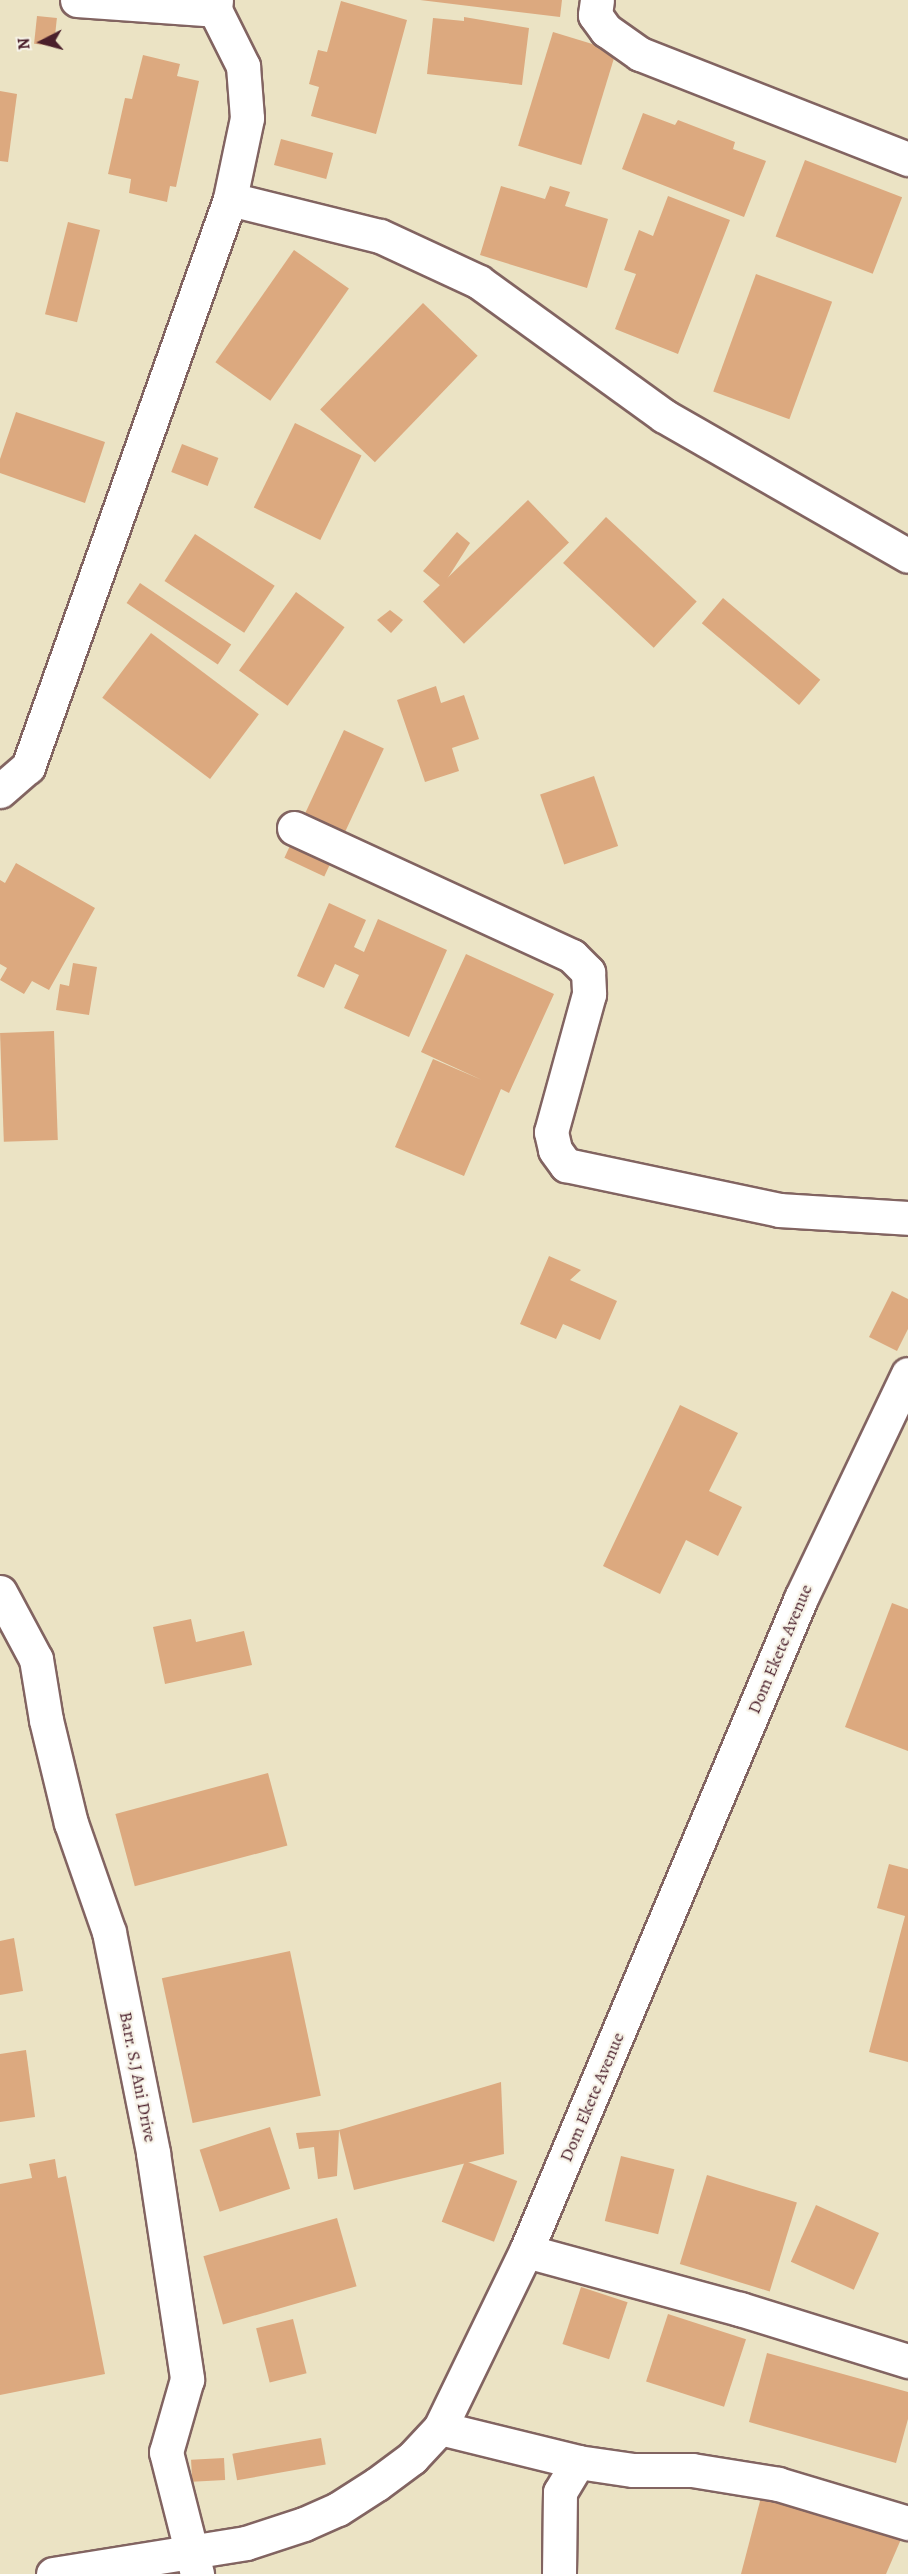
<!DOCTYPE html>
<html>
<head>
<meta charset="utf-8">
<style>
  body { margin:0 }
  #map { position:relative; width:908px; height:2574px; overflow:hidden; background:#ebe3c4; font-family:Alegreya,serif }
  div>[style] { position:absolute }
  .building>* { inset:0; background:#dca97f; transform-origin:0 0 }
  .roads { filter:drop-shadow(2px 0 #826461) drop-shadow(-2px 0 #826461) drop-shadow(0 2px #826461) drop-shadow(0 -2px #826461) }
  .minor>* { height:33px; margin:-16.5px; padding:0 16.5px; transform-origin:16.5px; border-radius:16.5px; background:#fff }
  span { translate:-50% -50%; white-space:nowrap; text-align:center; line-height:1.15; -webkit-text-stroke:4.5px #f7f3e8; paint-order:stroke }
  .street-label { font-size:18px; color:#4a1f2b }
  .north { position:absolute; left:12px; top:12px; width:60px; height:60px; -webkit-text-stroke:4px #f7f3e8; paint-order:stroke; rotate:264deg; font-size:16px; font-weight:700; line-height:24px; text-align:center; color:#4a1f2b }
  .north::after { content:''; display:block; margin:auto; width:21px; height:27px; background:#4a1f2b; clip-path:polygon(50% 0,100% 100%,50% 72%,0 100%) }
</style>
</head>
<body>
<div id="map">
  <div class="building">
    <i style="clip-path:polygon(420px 0,562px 0,560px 17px)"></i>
    <i style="clip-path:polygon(341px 1px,407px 20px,376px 134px,311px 116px,319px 87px,309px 84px,318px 50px,327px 52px)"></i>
    <i style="left:37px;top:16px;width:20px;height:28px;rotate:6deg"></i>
    <i style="clip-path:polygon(464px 17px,529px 28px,522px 85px,427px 74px,433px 18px,464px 21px)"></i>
    <i style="left:553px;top:32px;width:66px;height:119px;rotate:17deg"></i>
    <i style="clip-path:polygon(143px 55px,180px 64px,177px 76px,199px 81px,176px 187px,170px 186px,167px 202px,129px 193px,131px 179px,108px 174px,125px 98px,132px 99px)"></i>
    <i style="clip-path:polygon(0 91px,17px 94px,8px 162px,0 161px)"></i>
    <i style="clip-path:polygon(643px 113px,675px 125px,678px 120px,735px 142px,733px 149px,766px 161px,744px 217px,622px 169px)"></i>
    <i style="left:281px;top:139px;width:54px;height:27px;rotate:15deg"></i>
    <i style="left:805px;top:160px;width:104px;height:82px;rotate:21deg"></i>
    <i style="clip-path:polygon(501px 186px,545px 199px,550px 186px,570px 192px,565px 206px,608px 219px,587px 288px,480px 255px)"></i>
    <i style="clip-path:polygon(668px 196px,730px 220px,678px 354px,615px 329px,636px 274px,624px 270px,639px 230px,653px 236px)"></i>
    <i style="left:68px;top:222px;width:33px;height:95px;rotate:14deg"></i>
    <i style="left:294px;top:250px;width:67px;height:137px;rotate:35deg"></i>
    <i style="left:756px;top:274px;width:81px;height:125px;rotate:20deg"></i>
    <i style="left:423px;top:303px;width:76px;height:148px;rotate:44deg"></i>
    <i style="clip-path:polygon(16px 412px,105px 442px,85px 503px,0 473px,0 459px)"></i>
    <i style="left:295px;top:423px;width:74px;height:94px;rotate:26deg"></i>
    <i style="left:182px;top:444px;width:39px;height:30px;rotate:21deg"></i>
    <i style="left:528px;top:500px;width:59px;height:146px;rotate:46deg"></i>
    <i style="left:606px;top:517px;width:124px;height:63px;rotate:43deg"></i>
    <i style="clip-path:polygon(457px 532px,470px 543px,442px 587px,423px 571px)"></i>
    <i style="left:195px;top:534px;width:95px;height:56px;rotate:33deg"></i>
    <i style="left:140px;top:583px;width:110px;height:24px;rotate:34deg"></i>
    <i style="left:296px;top:592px;width:60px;height:97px;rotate:36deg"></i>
    <i style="left:723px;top:598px;width:127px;height:33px;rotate:40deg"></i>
    <i style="clip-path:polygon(390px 610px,403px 620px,391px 633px,377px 620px)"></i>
    <i style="left:151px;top:633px;width:135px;height:81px;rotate:37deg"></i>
    <i style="clip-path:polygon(436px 686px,441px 703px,464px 695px,479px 739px,452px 748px,459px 771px,425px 782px,397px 700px)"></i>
    <i style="left:344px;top:730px;width:44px;height:141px;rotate:25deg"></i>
    <i style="left:594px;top:776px;width:74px;height:57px;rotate:71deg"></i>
    <i style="clip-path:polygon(16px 863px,95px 908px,49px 990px,32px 981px,24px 994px,0 980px,7px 968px,0 964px,0 880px,5px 883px)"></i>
    <i style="clip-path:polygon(329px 903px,366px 920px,354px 947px,364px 952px,378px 919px,447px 950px,409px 1037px,344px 1008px,359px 975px,335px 964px,324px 988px,297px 976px)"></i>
    <i style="clip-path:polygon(466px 954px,554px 994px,509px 1093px,501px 1089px,464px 1176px,395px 1147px,433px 1059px,482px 1080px,421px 1052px)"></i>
    <i style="clip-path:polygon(73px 963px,97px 967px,89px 1015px,56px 1010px,60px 984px,69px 986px)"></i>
    <i style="left:54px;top:1031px;width:109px;height:54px;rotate:88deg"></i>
    <i style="clip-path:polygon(549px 1256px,581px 1270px,570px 1280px,617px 1301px,600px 1340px,563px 1324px,556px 1339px,520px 1324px)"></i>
    <i style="clip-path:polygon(892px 1291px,908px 1299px,908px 1329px,897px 1351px,869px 1337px)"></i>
    <i style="clip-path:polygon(680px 1405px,738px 1433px,709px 1491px,742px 1507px,718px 1556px,686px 1540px,660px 1594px,603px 1566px)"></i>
    <i style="clip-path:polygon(892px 1603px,908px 1609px,908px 1751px,845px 1727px)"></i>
    <i style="clip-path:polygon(191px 1619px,196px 1642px,244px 1631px,252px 1665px,165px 1684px,153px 1627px)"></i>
    <i style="left:268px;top:1773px;width:75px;height:158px;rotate:75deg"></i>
    <i style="clip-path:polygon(889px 1864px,908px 1869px,908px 2062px,869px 2052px,905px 1916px,877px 1908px)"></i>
    <i style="clip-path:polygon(14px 1938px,23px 1991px,0 1995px,0 1941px)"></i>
    <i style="left:290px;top:1951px;width:148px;height:131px;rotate:78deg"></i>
    <i style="clip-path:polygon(26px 2050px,35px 2117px,0 2122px,0 2054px)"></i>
    <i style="clip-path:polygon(501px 2082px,504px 2154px,354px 2190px,339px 2130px)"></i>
    <i style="left:270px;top:2127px;width:65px;height:74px;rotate:72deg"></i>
    <i style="clip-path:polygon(339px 2130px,337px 2176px,318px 2179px,314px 2147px,299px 2149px,296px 2133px)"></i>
    <i style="left:621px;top:2156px;width:55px;height:67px;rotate:14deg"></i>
    <i style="clip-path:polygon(55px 2159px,58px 2178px,66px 2176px,105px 2374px,0 2395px,0 2184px,32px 2178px,29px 2164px)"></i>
    <i style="left:465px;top:2161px;width:56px;height:65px;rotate:21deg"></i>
    <i style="left:707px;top:2175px;width:94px;height:93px;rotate:17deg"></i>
    <i style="left:816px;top:2205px;width:69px;height:62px;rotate:24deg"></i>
    <i style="left:337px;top:2218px;width:71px;height:139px;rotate:74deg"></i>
    <i style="left:581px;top:2287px;width:49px;height:60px;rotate:18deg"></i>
    <i style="left:668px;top:2314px;width:82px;height:71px;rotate:18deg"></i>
    <i style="left:293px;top:2319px;width:56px;height:38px;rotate:76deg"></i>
    <i style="clip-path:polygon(767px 2353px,908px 2392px,908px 2419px,896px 2463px,749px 2422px)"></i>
    <i style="left:321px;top:2438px;width:27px;height:90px;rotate:80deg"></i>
    <i style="left:224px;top:2458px;width:22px;height:33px;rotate:87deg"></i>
    <i style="clip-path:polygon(765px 2482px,908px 2523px,886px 2574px,741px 2574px)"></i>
  </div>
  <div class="roads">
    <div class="minor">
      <i style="left:77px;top:0;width:138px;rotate:4.1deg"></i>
      <i style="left:216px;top:0;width:10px;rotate:96deg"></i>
      <i style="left:215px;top:10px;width:63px;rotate:63.4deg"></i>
      <i style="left:243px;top:66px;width:52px;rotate:85.6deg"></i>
      <i style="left:247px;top:118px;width:83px;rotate:101.9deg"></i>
      <i style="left:230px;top:199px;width:154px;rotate:13.9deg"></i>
      <i style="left:380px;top:236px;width:109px;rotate:24.9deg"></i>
      <i style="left:479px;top:282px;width:228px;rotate:35.9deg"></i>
      <i style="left:664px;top:416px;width:281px;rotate:29.8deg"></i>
      <i style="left:597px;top:0;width:15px;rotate:98deg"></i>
      <i style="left:595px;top:15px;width:19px;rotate:54deg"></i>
      <i style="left:606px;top:30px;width:42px;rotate:35.2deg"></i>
      <i style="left:640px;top:54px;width:288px;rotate:21.4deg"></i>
      <i style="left:0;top:791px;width:37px;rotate:-41deg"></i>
      <i style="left:28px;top:767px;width:603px;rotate:-70.42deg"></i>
      <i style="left:294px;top:828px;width:306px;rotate:24.7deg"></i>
      <i style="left:572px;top:956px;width:23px;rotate:45deg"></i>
      <i style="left:588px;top:972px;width:22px;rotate:87deg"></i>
      <i style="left:589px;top:994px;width:143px;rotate:105.4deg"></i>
      <i style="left:551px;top:1132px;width:18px;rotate:77deg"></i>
      <i style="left:555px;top:1150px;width:19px;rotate:54deg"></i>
      <i style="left:566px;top:1165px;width:218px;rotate:11.9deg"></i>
      <i style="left:779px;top:1210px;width:129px;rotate:3.5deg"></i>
      <i style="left:0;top:1592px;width:76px;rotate:61.8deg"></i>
      <i style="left:36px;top:1659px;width:62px;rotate:80.7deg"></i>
      <i style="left:46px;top:1720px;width:106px;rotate:76.4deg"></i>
      <i style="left:71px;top:1823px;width:115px;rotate:70.8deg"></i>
      <i style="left:109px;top:1932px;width:225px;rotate:78.7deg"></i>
      <i style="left:153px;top:2153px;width:229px;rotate:81.4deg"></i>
      <i style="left:187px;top:2379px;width:76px;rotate:106deg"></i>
      <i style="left:166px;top:2452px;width:126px;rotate:75.7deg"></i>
      <i style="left:526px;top:2251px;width:222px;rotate:15.2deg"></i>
      <i style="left:740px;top:2309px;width:176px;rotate:17.2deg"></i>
      <i style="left:440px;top:2428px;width:142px;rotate:13.8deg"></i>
      <i style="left:578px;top:2462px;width:56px;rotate:8.3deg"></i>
      <i style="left:633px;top:2470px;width:59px"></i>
      <i style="left:692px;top:2470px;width:87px;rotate:9.2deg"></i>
      <i style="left:778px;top:2484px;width:136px;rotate:16.7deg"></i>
      <i style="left:53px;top:2574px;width:195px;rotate:-9.1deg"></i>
      <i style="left:246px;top:2543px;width:61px;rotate:-18.1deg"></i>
      <i style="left:304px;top:2524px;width:37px;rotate:-24deg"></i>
      <i style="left:338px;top:2509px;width:46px;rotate:-32.7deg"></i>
      <i style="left:377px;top:2484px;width:44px;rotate:-36.6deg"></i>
      <i style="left:412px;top:2458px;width:41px;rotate:-47deg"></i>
      <i style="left:440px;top:2428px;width:197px;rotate:-64.1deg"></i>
      <i style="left:526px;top:2251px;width:709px;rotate:-67.16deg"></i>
      <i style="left:801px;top:1598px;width:248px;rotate:-64.5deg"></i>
      <i style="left:559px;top:2574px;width:82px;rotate:-89.3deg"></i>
      <i style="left:560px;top:2492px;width:35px;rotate:-59deg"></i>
    </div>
  </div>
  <div class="street-label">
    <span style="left:780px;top:1649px;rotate:-67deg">Dom Ekete Avenue</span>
    <span style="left:138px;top:2077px;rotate:79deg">Barr. S.J Ani Drive</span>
    <span style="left:592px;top:2097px;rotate:-67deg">Dom Ekete Avenue</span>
  </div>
  <div class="north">N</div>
</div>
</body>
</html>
